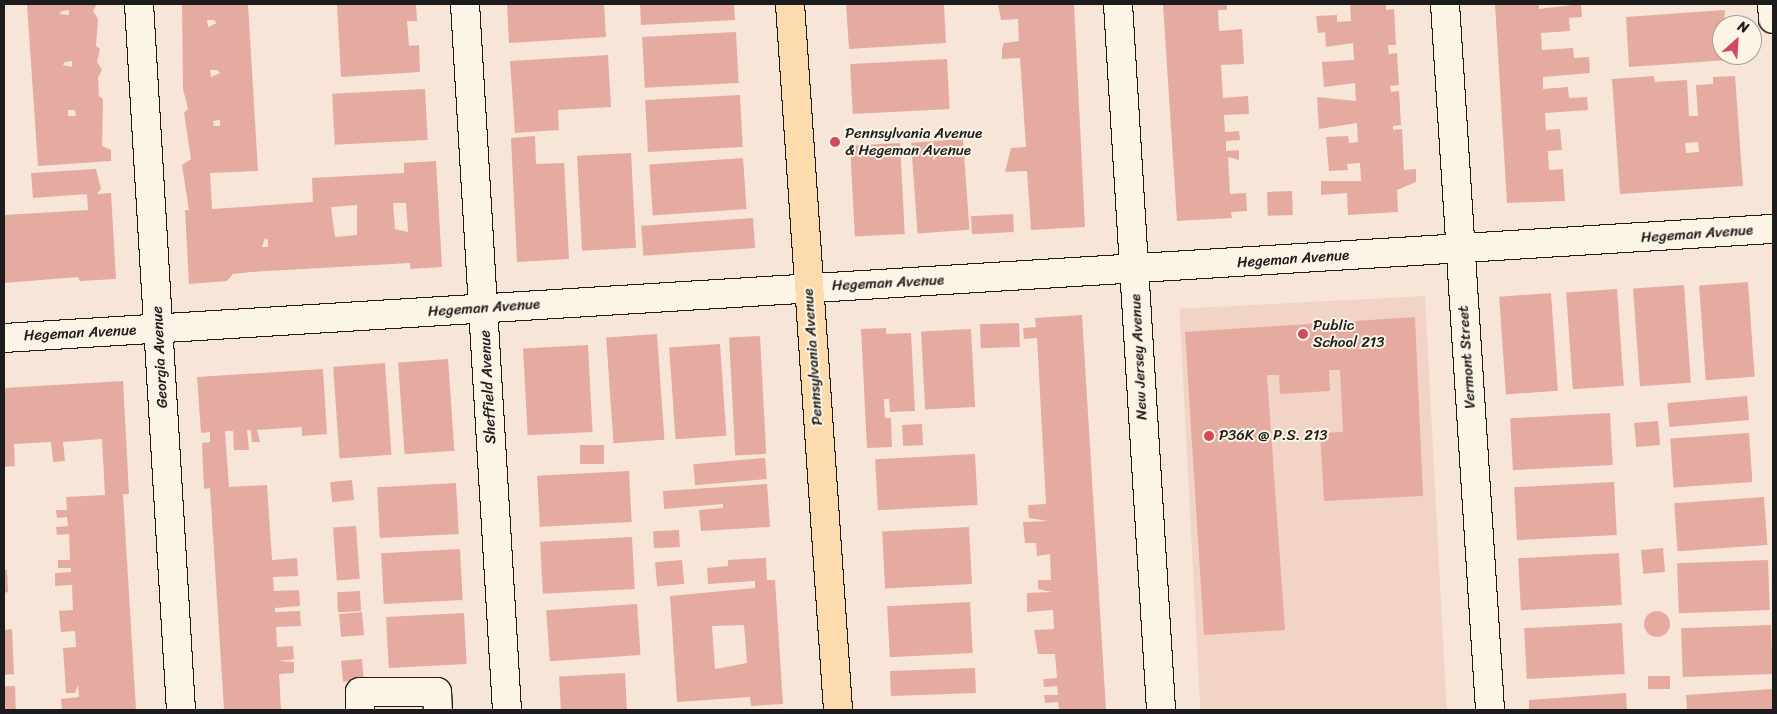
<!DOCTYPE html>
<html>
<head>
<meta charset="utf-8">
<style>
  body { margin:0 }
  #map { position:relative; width:1777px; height:714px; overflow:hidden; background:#f7e6d7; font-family:Sriracha,sans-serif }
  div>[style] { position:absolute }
  .built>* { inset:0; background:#f2d4c6; transform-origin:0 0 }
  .building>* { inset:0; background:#e5aba0; transform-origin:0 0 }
  .round { border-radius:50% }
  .roads { filter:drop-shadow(1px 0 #1c1c1c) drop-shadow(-1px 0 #1c1c1c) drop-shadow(0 1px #1c1c1c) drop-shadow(0 -1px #1c1c1c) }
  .minor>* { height:28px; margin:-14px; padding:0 14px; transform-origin:14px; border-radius:14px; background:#fcf5e5 }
  .major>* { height:28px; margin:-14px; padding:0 14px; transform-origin:14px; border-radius:14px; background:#fcdcac }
  .dots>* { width:14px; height:14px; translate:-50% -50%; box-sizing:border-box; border:2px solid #fcf5e5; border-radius:50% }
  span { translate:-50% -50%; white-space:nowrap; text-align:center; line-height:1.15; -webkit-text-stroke:4px #fcf5e5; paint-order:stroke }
  .poi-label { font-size:15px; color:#1c1c1c }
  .left { translate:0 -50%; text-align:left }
  .street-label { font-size:15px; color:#1c1c1c }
  .frame { position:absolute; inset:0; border:5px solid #1c1c1c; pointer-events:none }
  .north { position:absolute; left:1712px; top:15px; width:50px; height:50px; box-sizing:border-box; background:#fcf5e5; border:1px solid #a29e95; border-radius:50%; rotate:26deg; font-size:14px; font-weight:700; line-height:20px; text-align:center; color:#1c1c1c }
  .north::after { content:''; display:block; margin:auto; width:18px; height:22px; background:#d1495b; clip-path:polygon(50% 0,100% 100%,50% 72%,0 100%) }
</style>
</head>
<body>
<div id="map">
  <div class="built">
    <i style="left:1425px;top:296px;width:415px;height:246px;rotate:87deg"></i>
  </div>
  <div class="building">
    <i style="clip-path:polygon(evenodd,27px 4px,97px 4px,93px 11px,98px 19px,96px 46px,100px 49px,97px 62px,102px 70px,98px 78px,99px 96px,103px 99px,102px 146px,111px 150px,111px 161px,38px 166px,27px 4px,69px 10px,69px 15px,59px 14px,62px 11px,69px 10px,27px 4px,72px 61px,72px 67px,63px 65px,65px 62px,72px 61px,27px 4px,68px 110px,75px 110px,76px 116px,68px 116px,68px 110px)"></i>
    <i style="clip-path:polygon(evenodd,182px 4px,248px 4px,258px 171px,210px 173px,212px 209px,313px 202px,312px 178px,404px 173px,404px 163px,436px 161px,442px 267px,410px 269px,410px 263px,251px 272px,233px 274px,227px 281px,189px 284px,185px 210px,189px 210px,182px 165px,191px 159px,184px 113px,188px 109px,183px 89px,182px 4px,207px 20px,214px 20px,217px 23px,208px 27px,207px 20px,182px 4px,210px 70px,217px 70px,220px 73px,211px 77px,210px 70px,182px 4px,220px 120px,220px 126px,214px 126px,213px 121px,220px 120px,182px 4px,393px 203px,406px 203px,408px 232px,395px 229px,393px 203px,182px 4px,357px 205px,357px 235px,335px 237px,331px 207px,357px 205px,182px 4px,265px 238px,268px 240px,268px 247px,262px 247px,265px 238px)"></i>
    <i style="clip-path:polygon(337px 4px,416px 4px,417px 21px,407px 21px,409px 46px,419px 45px,420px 72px,341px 77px)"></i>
    <i style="clip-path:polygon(507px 4px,604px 4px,606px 37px,509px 43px)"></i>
    <i style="clip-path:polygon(640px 4px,734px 4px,735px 20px,641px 25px)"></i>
    <i style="clip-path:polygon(846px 4px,944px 4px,946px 43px,849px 49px)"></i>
    <i style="clip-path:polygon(998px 4px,1074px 4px,1085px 227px,1031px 230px,1027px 171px,1005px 172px,1011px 148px,1026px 147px,1020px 58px,1002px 59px,1002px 48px,1004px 43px,1019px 41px,1018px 19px,1001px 20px)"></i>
    <i style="clip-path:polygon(1163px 4px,1227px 4px,1227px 10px,1218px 10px,1219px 31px,1242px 29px,1244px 64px,1221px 65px,1223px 98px,1248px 96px,1249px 114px,1224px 115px,1225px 132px,1239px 131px,1240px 140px,1226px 141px,1226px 151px,1239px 150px,1239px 160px,1228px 157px,1230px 194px,1246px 193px,1247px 211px,1231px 212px,1232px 218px,1177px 221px)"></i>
    <i style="clip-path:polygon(1350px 4px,1386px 4px,1386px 10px,1394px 9px,1396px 45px,1388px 45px,1389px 54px,1397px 53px,1399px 85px,1390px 86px,1391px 92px,1399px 91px,1401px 125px,1393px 126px,1393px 130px,1402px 129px,1404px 170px,1416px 169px,1416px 182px,1397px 190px,1398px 212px,1348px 215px,1347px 193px,1321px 195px,1321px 181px,1361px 181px,1360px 163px,1347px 164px,1348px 170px,1329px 171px,1326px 137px,1348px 136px,1349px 143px,1358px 142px,1357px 123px,1319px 129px,1317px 97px,1356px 101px,1355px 83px,1324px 87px,1322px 62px,1354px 60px,1353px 43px,1326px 47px,1325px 32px,1318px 33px,1316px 16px,1337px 15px,1337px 22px,1351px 21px)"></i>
    <i style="clip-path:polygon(1495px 4px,1539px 4px,1539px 9px,1581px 4px,1582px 17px,1569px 18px,1570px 31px,1541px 33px,1542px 50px,1573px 48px,1574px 58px,1589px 57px,1590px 73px,1543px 77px,1543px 89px,1568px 87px,1569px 98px,1587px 97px,1588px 110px,1545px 113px,1546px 130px,1560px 129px,1562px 150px,1548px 151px,1549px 170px,1563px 169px,1565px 201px,1507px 203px)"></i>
    <i style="clip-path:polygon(1725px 10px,1722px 55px,1728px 55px,1728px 60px,1629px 67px,1626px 17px)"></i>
    <i style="left:736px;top:32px;width:51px;height:94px;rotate:87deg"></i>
    <i style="clip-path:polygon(608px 55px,611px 107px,558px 110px,559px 130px,515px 133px,510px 61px)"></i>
    <i style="left:947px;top:59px;width:50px;height:97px;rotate:87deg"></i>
    <i style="clip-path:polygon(evenodd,1654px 76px,1655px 82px,1687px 80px,1689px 116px,1698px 116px,1696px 85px,1713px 84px,1713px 77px,1735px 76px,1743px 186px,1620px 194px,1612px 79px,1654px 76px,1698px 142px,1699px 152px,1686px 153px,1685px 143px,1698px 142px)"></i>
    <i style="left:425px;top:89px;width:51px;height:93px;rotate:87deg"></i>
    <i style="left:740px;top:95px;width:52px;height:95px;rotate:87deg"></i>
    <i style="clip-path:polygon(535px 136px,536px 164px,564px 163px,569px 259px,517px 262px,511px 138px)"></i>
    <i style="left:963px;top:139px;width:91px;height:52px;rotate:86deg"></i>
    <i style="left:900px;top:143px;width:91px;height:50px;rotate:87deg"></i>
    <i style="left:631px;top:153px;width:95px;height:54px;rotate:87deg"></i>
    <i style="left:743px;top:158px;width:51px;height:94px;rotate:86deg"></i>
    <i style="clip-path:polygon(96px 169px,101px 189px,97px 194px,111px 193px,116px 279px,80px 281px,78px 277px,4px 283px,4px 215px,88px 210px,87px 194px,33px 198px,31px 173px)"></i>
    <i style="left:1292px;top:191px;width:24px;height:25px;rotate:88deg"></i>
    <i style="left:1013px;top:214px;width:18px;height:42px;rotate:87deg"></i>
    <i style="left:753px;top:218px;width:30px;height:112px;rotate:86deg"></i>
    <i style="left:1748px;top:282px;width:95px;height:49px;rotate:86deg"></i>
    <i style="left:1684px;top:285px;width:98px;height:51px;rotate:86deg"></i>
    <i style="left:1617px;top:289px;width:97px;height:51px;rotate:86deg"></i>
    <i style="left:1551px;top:293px;width:98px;height:52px;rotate:86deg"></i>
    <i style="clip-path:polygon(1082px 315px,1106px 710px,1059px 710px,1058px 702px,1045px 703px,1044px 695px,1058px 695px,1057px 686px,1044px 687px,1043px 679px,1057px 678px,1055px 654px,1038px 654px,1034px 630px,1054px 629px,1053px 610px,1027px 612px,1027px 593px,1052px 592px,1038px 589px,1038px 580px,1051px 580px,1050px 554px,1037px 556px,1036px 543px,1025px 543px,1023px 522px,1048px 521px,1029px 518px,1028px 505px,1046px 504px,1037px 338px,1024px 339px,1023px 328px,1036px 327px,1035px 318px)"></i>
    <i style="clip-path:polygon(1415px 317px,1423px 496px,1324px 501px,1320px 433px,1343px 432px,1340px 370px,1329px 370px,1330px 391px,1280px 394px,1279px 375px,1267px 375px,1285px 630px,1204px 635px,1185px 332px)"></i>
    <i style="left:1019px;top:323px;width:24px;height:39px;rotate:88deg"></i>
    <i style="clip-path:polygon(886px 328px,886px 334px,911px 333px,915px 411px,890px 412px,889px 399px,884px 399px,885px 418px,891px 418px,892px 447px,867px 448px,861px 329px)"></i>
    <i style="left:971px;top:329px;width:78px;height:50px;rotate:87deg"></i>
    <i style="left:657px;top:334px;width:106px;height:51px;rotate:86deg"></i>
    <i style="left:760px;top:336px;width:118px;height:31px;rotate:87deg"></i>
    <i style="left:720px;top:344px;width:92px;height:51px;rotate:86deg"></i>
    <i style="left:588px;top:345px;width:87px;height:65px;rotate:87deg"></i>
    <i style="left:448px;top:359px;width:92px;height:50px;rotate:86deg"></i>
    <i style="left:385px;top:363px;width:92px;height:52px;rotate:86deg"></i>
    <i style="clip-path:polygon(323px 369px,327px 434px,302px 436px,302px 427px,257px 430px,260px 442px,252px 442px,251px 430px,247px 430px,249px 450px,234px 450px,233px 431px,225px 431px,229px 487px,267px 485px,272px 560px,297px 558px,298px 576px,273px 577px,274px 591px,299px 590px,300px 606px,275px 608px,275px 612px,300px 611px,301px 626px,276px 627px,277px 647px,293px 646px,294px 659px,278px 661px,294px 662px,294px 673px,279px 674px,281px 710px,224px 710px,210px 488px,204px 489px,202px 443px,210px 442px,210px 432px,201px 433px,197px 377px)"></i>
    <i style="clip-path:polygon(123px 381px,129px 494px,123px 494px,136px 710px,62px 710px,61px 699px,79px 697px,78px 685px,75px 693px,66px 693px,63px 648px,76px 647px,75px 631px,61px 632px,60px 623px,59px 611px,73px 610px,72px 585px,55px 586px,55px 573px,71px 572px,71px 568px,58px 568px,58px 560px,70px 560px,69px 534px,57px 535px,56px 527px,68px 526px,67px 517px,57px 518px,56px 510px,67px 510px,66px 497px,105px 495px,102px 439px,63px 442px,65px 461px,53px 462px,51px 442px,14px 444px,15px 466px,4px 467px,4px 388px)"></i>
    <i style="left:1747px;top:396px;width:24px;height:80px;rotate:85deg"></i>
    <i style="left:1610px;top:413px;width:52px;height:100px;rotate:87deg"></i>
    <i style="left:1658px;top:421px;width:24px;height:24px;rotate:85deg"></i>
    <i style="left:922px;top:424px;width:21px;height:20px;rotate:87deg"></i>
    <i style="left:1749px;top:433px;width:49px;height:79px;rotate:86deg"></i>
    <i style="left:604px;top:445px;width:19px;height:24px;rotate:90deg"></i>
    <i style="left:975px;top:454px;width:51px;height:100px;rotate:87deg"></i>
    <i style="left:765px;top:458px;width:21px;height:72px;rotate:85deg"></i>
    <i style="left:629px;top:471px;width:51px;height:92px;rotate:87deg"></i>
    <i style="left:352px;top:480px;width:20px;height:22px;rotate:84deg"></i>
    <i style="left:1614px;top:482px;width:53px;height:100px;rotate:87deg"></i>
    <i style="left:456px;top:483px;width:51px;height:79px;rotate:87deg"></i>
    <i style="clip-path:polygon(767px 484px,770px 527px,701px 531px,699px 510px,723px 508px,723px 504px,664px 509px,663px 491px)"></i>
    <i style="left:1764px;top:497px;width:48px;height:90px;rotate:86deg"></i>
    <i style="left:356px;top:526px;width:53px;height:23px;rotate:86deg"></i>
    <i style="left:969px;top:527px;width:57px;height:87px;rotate:87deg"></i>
    <i style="left:679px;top:530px;width:17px;height:26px;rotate:87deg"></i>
    <i style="left:632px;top:537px;width:52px;height:92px;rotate:87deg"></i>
    <i style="left:1663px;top:548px;width:24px;height:22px;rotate:85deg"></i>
    <i style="left:460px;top:549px;width:51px;height:79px;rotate:87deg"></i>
    <i style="left:1619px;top:553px;width:52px;height:101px;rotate:87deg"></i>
    <i style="clip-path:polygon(evenodd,766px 558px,767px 580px,775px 580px,783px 704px,751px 706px,750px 697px,677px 702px,670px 596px,755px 588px,755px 581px,708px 584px,707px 568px,728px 566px,728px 560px,766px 558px,744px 625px,747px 663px,715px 669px,712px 626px,744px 625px)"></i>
    <i style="left:682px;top:560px;width:24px;height:27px;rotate:85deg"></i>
    <i style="left:1768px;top:560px;width:50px;height:91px;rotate:88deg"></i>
    <i style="clip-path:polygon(4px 570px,7px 570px,8px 592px,4px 593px)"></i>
    <i style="left:360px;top:591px;width:20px;height:23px;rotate:87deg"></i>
    <i style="left:970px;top:602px;width:51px;height:83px;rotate:87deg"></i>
    <i style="left:637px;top:604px;width:51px;height:91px;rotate:86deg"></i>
    <i class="round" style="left:1644px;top:611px;width:26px;height:26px"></i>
    <i style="left:362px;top:612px;width:23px;height:23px;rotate:85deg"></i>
    <i style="left:464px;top:613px;width:51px;height:78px;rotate:87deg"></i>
    <i style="left:1622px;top:623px;width:51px;height:98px;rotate:87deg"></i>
    <i style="left:1771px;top:625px;width:49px;height:90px;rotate:88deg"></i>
    <i style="clip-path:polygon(12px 629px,14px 674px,4px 675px,4px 630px)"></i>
    <i style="left:362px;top:659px;width:21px;height:21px;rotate:85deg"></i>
    <i style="left:975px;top:668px;width:25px;height:85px;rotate:88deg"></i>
    <i style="left:625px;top:673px;width:37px;height:66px;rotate:87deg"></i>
    <i style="left:1648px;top:676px;width:22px;height:13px"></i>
    <i style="left:15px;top:686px;width:24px;height:11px;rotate:88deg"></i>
    <i style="clip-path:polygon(1773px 689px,1773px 710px,1687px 710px,1686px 695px)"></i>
    <i style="clip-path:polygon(1626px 693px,1627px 710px,1529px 710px,1529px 700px)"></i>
  </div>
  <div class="roads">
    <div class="minor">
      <i style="left:139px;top:4px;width:707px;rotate:86.6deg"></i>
      <i style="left:465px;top:4px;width:707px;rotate:86.6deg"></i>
      <i style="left:1118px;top:4px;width:707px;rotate:86.51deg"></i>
      <i style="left:1445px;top:4px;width:707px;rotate:86.35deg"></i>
      <i style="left:1772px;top:4px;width:15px;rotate:86deg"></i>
      <i style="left:4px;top:338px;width:1772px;rotate:-3.53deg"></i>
      <i style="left:360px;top:710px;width:18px;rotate:-90deg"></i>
      <i style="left:360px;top:692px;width:77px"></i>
      <i style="left:437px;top:692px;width:18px;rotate:87deg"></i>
    </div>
    <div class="major">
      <i style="left:790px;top:4px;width:708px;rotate:86.11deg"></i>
    </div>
  </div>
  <div class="dots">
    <i style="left:835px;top:142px;background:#d1495b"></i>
    <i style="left:1303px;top:334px;background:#d1495b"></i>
    <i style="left:1209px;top:436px;background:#d1495b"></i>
  </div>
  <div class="poi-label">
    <span class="left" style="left:845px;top:142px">Pennsylvania Avenue<br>&amp; Hegeman Avenue</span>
    <span class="left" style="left:1313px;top:334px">Public<br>School 213</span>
    <span class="left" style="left:1219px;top:436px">P36K @ P.S. 213</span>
  </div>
  <div class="street-label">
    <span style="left:1697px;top:234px;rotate:-4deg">Hegeman Avenue</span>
    <span style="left:1293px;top:259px;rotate:-4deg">Hegeman Avenue</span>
    <span style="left:888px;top:283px;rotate:-3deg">Hegeman Avenue</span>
    <span style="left:484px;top:308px;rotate:-4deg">Hegeman Avenue</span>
    <span style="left:80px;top:333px;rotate:-3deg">Hegeman Avenue</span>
    <span style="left:160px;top:357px;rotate:-93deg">Georgia Avenue</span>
    <span style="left:813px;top:357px;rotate:-94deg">Pennsylvania Avenue</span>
    <span style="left:1139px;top:357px;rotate:-93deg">New Jersey Avenue</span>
    <span style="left:1467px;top:357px;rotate:-94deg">Vermont Street</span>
    <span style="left:488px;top:387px;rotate:-93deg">Sheffield Avenue</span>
  </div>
  <div class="frame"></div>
  <div class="north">N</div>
</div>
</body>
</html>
